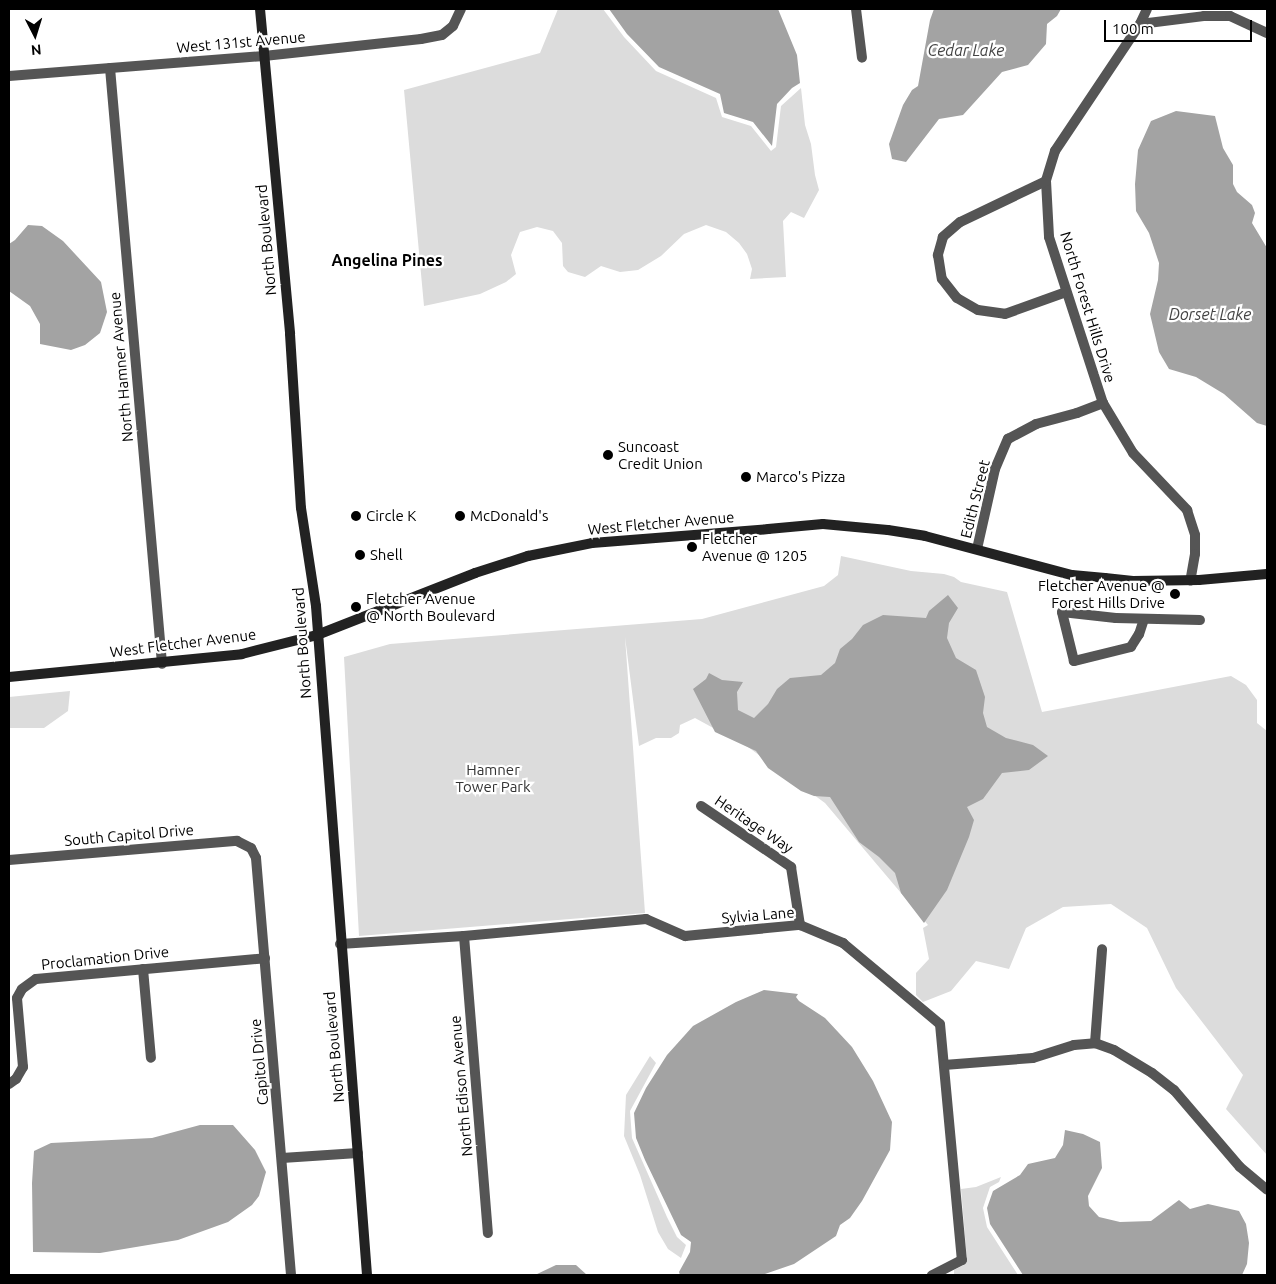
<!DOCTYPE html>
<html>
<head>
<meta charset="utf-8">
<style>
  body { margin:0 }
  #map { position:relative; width:1276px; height:1284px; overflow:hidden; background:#fff; font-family:Ubuntu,sans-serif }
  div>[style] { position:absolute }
  .green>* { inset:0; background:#dcdcdc }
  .water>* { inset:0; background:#a3a3a3 }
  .street>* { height:10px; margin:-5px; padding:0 5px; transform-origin:5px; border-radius:5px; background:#555 }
  .secondary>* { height:10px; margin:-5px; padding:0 5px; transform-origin:5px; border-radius:5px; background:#222 }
  .dots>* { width:14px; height:14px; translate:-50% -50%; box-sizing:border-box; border:2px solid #fff; border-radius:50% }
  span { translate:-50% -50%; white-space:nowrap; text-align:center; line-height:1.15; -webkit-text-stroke:4.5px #fff; paint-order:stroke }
  .street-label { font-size:15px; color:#000 }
  .poi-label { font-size:15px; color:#000 }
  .left { translate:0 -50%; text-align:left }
  .right { translate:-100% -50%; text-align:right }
  .park-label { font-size:15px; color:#333 }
  .water-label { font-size:16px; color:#444; font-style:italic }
  .neighbourhood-label { font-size:16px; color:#000; font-weight:700 }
  .frame { position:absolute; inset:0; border:10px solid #000; pointer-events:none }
  .north { position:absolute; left:10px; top:10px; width:50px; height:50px; -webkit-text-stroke:4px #fff; paint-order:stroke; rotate:175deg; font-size:14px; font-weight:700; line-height:20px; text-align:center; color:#000 }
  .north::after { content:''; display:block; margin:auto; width:18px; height:22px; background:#000; clip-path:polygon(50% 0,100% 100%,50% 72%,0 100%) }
  .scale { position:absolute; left:1104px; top:20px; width:148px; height:22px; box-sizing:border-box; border:2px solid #000; border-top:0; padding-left:6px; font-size:15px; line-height:18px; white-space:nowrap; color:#000; -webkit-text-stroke:4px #fff; paint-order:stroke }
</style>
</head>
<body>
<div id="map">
  <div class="green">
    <i style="clip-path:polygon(558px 9px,603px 9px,624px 37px,656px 71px,716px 98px,722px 117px,751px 126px,771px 151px,776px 147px,781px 106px,801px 88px,805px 125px,811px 144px,815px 175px,819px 190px,804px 218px,791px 212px,783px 221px,786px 277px,750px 279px,752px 269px,747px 254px,739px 243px,726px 232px,706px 225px,684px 234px,661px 256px,638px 270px,620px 272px,601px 266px,585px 277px,568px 272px,563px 266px,562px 243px,553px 231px,537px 227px,520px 232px,511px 255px,516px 274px,506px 282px,480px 294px,424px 306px,404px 90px,540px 53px)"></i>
    <i style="clip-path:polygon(841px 556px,911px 571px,944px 574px,954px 577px,961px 582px,1007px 592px,1042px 712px,1231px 676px,1246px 685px,1257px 700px,1257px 723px,1267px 731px,1267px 1155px,1226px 1109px,1243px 1075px,1176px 988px,1147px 928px,1111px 904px,1063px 907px,1026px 928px,1009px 969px,976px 961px,951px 991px,923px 1002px,916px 995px,916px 973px,929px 959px,923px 928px,928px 925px,825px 803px,748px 747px,695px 718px,680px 725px,679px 733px,671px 738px,656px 738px,639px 746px,625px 637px,645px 913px,359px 936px,344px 657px,390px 644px,702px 619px,824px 586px,838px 575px)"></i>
    <i style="clip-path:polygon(70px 691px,68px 711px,44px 728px,9px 728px,9px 697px)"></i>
    <i style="clip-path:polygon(650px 1056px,656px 1063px,630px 1111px,632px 1138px,667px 1217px,677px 1237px,686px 1245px,681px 1258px,668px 1249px,658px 1232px,640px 1175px,624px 1136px,626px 1095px)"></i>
    <i style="clip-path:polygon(1001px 1177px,999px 1182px,990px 1187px,983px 1208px,987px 1227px,1018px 1275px,954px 1275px,954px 1270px,964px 1265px,967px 1260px,961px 1189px,976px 1187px)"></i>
  </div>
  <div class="water">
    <i style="clip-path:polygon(609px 9px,778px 9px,797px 55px,800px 83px,792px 88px,777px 104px,772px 146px,753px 122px,724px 113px,720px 94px,659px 67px,627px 34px)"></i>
    <i style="clip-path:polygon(934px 9px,1061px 9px,1057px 16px,1047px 24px,1046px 44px,1028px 65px,1002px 72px,963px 115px,939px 119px,906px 162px,892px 159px,889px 144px,903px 105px,912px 90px,918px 86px,930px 20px)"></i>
    <i style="clip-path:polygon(1176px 111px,1215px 116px,1223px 148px,1233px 165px,1233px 184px,1237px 192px,1252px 205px,1255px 213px,1252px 223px,1267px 248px,1267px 426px,1257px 423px,1224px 394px,1196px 377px,1169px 369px,1159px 352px,1150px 314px,1158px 280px,1159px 263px,1149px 233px,1136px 211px,1135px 184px,1138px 150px,1151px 121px)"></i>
    <i style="clip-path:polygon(28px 225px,42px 226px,63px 241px,101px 282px,107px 312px,100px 333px,85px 345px,71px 350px,40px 344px,40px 324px,30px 306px,9px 291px,9px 244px,15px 240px)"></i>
    <i style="clip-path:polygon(948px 595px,958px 608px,949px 623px,947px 638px,956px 658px,976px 670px,985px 697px,983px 713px,987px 727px,1006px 738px,1033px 745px,1048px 756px,1029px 770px,1002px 773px,983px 799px,967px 807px,974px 820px,969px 837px,947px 890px,924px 923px,901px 893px,895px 873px,879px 857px,859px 842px,830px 797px,814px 796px,801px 791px,768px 768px,756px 751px,715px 732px,693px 689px,706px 679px,709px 673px,722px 680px,743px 682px,737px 692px,738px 710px,754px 718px,768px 704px,777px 689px,790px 678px,821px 675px,835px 663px,840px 649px,852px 639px,863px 625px,883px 615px,926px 618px,929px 611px)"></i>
    <i style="clip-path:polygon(764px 990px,798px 994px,796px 997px,799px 1001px,825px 1018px,852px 1047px,873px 1081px,892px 1122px,890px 1150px,862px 1201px,850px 1218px,840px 1225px,836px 1236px,794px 1264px,762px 1275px,680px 1275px,679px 1272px,690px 1252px,691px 1242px,681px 1235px,645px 1160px,636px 1138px,634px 1113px,646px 1088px,667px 1055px,693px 1026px,736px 1002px)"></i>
    <i style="clip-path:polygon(200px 1125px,233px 1125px,255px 1150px,266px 1172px,259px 1196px,252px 1205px,228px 1222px,178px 1240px,100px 1253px,33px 1252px,32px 1183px,34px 1151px,51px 1143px,152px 1138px)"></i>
    <i style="clip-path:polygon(1065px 1130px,1083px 1134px,1100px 1142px,1102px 1168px,1088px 1196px,1089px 1206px,1099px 1217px,1120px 1222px,1151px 1221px,1179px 1200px,1190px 1209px,1208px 1204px,1239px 1211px,1246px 1224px,1249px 1243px,1247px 1264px,1242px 1275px,1023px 1275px,990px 1224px,987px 1208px,993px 1191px,1020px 1175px,1028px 1164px,1055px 1158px,1063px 1145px)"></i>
    <i style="clip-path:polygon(556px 1265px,576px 1265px,587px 1275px,535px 1275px)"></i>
  </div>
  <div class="street">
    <i style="left:856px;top:9px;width:49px;rotate:83deg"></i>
    <i style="left:1147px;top:9px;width:17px;rotate:115deg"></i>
    <i style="left:1140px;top:24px;width:153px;rotate:123.8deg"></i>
    <i style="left:1055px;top:151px;width:31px;rotate:107deg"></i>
    <i style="left:1046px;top:181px;width:56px;rotate:86.9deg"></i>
    <i style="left:1049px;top:237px;width:175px;rotate:72deg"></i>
    <i style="left:1103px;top:403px;width:58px;rotate:59deg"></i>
    <i style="left:1133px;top:453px;width:79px;rotate:46.5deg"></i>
    <i style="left:1187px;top:510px;width:26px;rotate:72deg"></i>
    <i style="left:1195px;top:535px;width:19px;rotate:90deg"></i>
    <i style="left:1195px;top:554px;width:27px;rotate:100deg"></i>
    <i style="left:1140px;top:24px;width:64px;rotate:-7.1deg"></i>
    <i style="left:1204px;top:16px;width:26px"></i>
    <i style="left:1230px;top:16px;width:41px;rotate:24.7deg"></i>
    <i style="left:110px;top:68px;width:598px;rotate:85.01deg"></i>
    <i style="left:9px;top:76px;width:256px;rotate:-4.5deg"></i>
    <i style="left:264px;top:56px;width:158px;rotate:-6.2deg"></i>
    <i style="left:421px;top:39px;width:21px;rotate:-11deg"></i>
    <i style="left:442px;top:35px;width:14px;rotate:-39deg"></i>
    <i style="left:453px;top:26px;width:19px;rotate:-65deg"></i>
    <i style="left:1046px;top:181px;width:95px;rotate:154.5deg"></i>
    <i style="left:960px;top:222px;width:23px;rotate:139deg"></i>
    <i style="left:943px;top:237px;width:19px;rotate:106deg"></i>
    <i style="left:938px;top:255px;width:24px;rotate:81deg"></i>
    <i style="left:942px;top:279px;width:24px;rotate:52deg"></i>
    <i style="left:957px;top:298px;width:24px;rotate:30deg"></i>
    <i style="left:978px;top:310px;width:27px;rotate:8deg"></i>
    <i style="left:1005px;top:314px;width:65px;rotate:-19.8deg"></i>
    <i style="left:977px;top:549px;width:82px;rotate:-77.3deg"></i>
    <i style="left:995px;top:469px;width:33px;rotate:-67deg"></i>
    <i style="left:1008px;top:439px;width:32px;rotate:-28deg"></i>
    <i style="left:1036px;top:424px;width:42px;rotate:-15deg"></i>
    <i style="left:1077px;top:413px;width:28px;rotate:-21deg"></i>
    <i style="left:1144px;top:619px;width:16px;rotate:108deg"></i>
    <i style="left:1139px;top:634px;width:15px;rotate:122deg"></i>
    <i style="left:1131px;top:647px;width:59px;rotate:166.2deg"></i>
    <i style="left:1074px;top:661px;width:50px;rotate:-103.8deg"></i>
    <i style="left:1062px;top:612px;width:54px;rotate:6.3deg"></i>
    <i style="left:1116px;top:618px;width:84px;rotate:1.4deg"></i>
    <i style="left:701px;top:806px;width:109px;rotate:34.1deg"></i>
    <i style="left:791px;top:867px;width:59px;rotate:81.2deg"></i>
    <i style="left:9px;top:860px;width:229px;rotate:-4.8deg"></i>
    <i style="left:237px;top:841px;width:16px;rotate:27deg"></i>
    <i style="left:251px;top:848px;width:11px;rotate:63deg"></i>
    <i style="left:256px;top:858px;width:418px;rotate:85.2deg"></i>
    <i style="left:464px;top:936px;width:298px;rotate:85.4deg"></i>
    <i style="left:340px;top:944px;width:124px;rotate:-3.7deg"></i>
    <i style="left:464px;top:936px;width:183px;rotate:-5.3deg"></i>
    <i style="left:646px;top:919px;width:43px;rotate:23.6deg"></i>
    <i style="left:685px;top:936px;width:116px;rotate:-5.5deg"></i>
    <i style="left:800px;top:925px;width:47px;rotate:22.7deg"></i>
    <i style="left:843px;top:943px;width:126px;rotate:39.9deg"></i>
    <i style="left:940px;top:1024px;width:237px;rotate:84.7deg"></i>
    <i style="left:962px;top:1260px;width:34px;rotate:153deg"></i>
    <i style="left:143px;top:969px;width:89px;rotate:84.9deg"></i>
    <i style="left:1095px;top:1043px;width:94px;rotate:-85.7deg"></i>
    <i style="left:944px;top:1065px;width:89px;rotate:-4.5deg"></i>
    <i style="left:1033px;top:1058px;width:43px;rotate:-17.6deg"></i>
    <i style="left:1074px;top:1045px;width:21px;rotate:-5deg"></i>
    <i style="left:1095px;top:1043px;width:20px;rotate:20deg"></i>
    <i style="left:1114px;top:1050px;width:44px;rotate:31.2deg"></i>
    <i style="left:1152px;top:1073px;width:28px;rotate:38deg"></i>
    <i style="left:1174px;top:1090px;width:101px;rotate:49.4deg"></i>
    <i style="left:1240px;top:1167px;width:35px;rotate:40deg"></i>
    <i style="left:9px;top:1084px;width:9px;rotate:-36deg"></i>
    <i style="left:16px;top:1079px;width:14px;rotate:-60deg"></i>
    <i style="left:23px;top:1067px;width:69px;rotate:-95deg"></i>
    <i style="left:17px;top:998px;width:10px;rotate:-61deg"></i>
    <i style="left:22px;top:989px;width:17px;rotate:-36deg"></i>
    <i style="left:36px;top:979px;width:230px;rotate:-5.2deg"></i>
    <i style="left:282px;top:1158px;width:76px;rotate:-3.8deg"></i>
  </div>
  <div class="secondary">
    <i style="left:260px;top:9px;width:326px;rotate:84.7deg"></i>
    <i style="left:290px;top:334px;width:174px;rotate:86.4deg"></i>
    <i style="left:301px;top:508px;width:99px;rotate:81.3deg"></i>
    <i style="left:316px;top:606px;width:671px;rotate:85.64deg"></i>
    <i style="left:9px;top:677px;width:234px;rotate:-5.6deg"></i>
    <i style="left:242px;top:654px;width:77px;rotate:-14.2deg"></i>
    <i style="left:317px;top:635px;width:170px;rotate:-21.4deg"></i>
    <i style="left:475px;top:573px;width:56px;rotate:-17.8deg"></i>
    <i style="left:528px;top:556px;width:65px;rotate:-11.5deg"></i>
    <i style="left:592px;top:543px;width:177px;rotate:-4.5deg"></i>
    <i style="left:768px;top:529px;width:55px;rotate:-5.2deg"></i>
    <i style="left:823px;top:524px;width:65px;rotate:5.3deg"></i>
    <i style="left:888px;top:530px;width:37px;rotate:9deg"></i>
    <i style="left:925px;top:536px;width:152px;rotate:14.9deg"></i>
    <i style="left:1072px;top:575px;width:33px;rotate:5deg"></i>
    <i style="left:1105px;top:578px;width:28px;rotate:6deg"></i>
    <i style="left:1133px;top:581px;width:66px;rotate:-0.9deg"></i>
    <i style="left:1199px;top:580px;width:68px;rotate:-5deg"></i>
  </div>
  <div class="dots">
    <i style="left:608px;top:455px;background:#000"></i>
    <i style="left:746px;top:477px;background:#000"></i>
    <i style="left:356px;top:516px;background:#000"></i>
    <i style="left:460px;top:516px;background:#000"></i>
    <i style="left:692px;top:547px;background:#000"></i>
    <i style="left:360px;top:555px;background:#000"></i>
    <i style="left:1175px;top:594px;background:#000"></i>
    <i style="left:356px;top:607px;background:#000"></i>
  </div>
  <div class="street-label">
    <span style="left:241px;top:42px;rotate:-5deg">West 131st Avenue</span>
    <span style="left:266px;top:240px;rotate:-95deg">North Boulevard</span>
    <span style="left:1088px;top:307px;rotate:73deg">North Forest Hills Drive</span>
    <span style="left:121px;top:367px;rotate:-95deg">North Hamner Avenue</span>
    <span style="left:975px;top:499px;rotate:-76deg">Edith Street</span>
    <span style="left:661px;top:523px;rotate:-5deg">West Fletcher Avenue</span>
    <span style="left:183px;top:643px;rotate:-7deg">West Fletcher Avenue</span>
    <span style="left:302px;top:643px;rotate:-94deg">North Boulevard</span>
    <span style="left:754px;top:824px;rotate:34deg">Heritage Way</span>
    <span style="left:129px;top:835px;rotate:-5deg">South Capitol Drive</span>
    <span style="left:758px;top:915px;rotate:-5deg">Sylvia Lane</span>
    <span style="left:105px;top:958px;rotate:-6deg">Proclamation Drive</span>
    <span style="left:334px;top:1047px;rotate:-95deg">North Boulevard</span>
    <span style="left:259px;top:1062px;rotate:-95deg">Capitol Drive</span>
    <span style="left:461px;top:1086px;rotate:-95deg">North Edison Avenue</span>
  </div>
  <div class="poi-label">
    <span class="left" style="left:618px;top:455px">Suncoast<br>Credit Union</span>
    <span class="left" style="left:756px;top:477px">Marco's Pizza</span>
    <span class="left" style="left:366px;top:516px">Circle K</span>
    <span class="left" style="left:470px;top:516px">McDonald's</span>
    <span class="left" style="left:702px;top:547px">Fletcher<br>Avenue @ 1205</span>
    <span class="left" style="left:370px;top:555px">Shell</span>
    <span class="right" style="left:1165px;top:594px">Fletcher Avenue @<br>Forest Hills Drive</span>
    <span class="left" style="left:366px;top:607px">Fletcher Avenue<br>@ North Boulevard</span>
  </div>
  <div class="park-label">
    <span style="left:493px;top:778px">Hamner<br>Tower Park</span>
  </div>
  <div class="water-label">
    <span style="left:966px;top:50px">Cedar Lake</span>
    <span style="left:1210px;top:314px">Dorset Lake</span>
  </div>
  <div class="neighbourhood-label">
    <span style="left:387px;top:260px">Angelina Pines</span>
  </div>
  <div class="frame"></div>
  <div class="north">N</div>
  <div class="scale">100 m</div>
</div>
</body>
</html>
